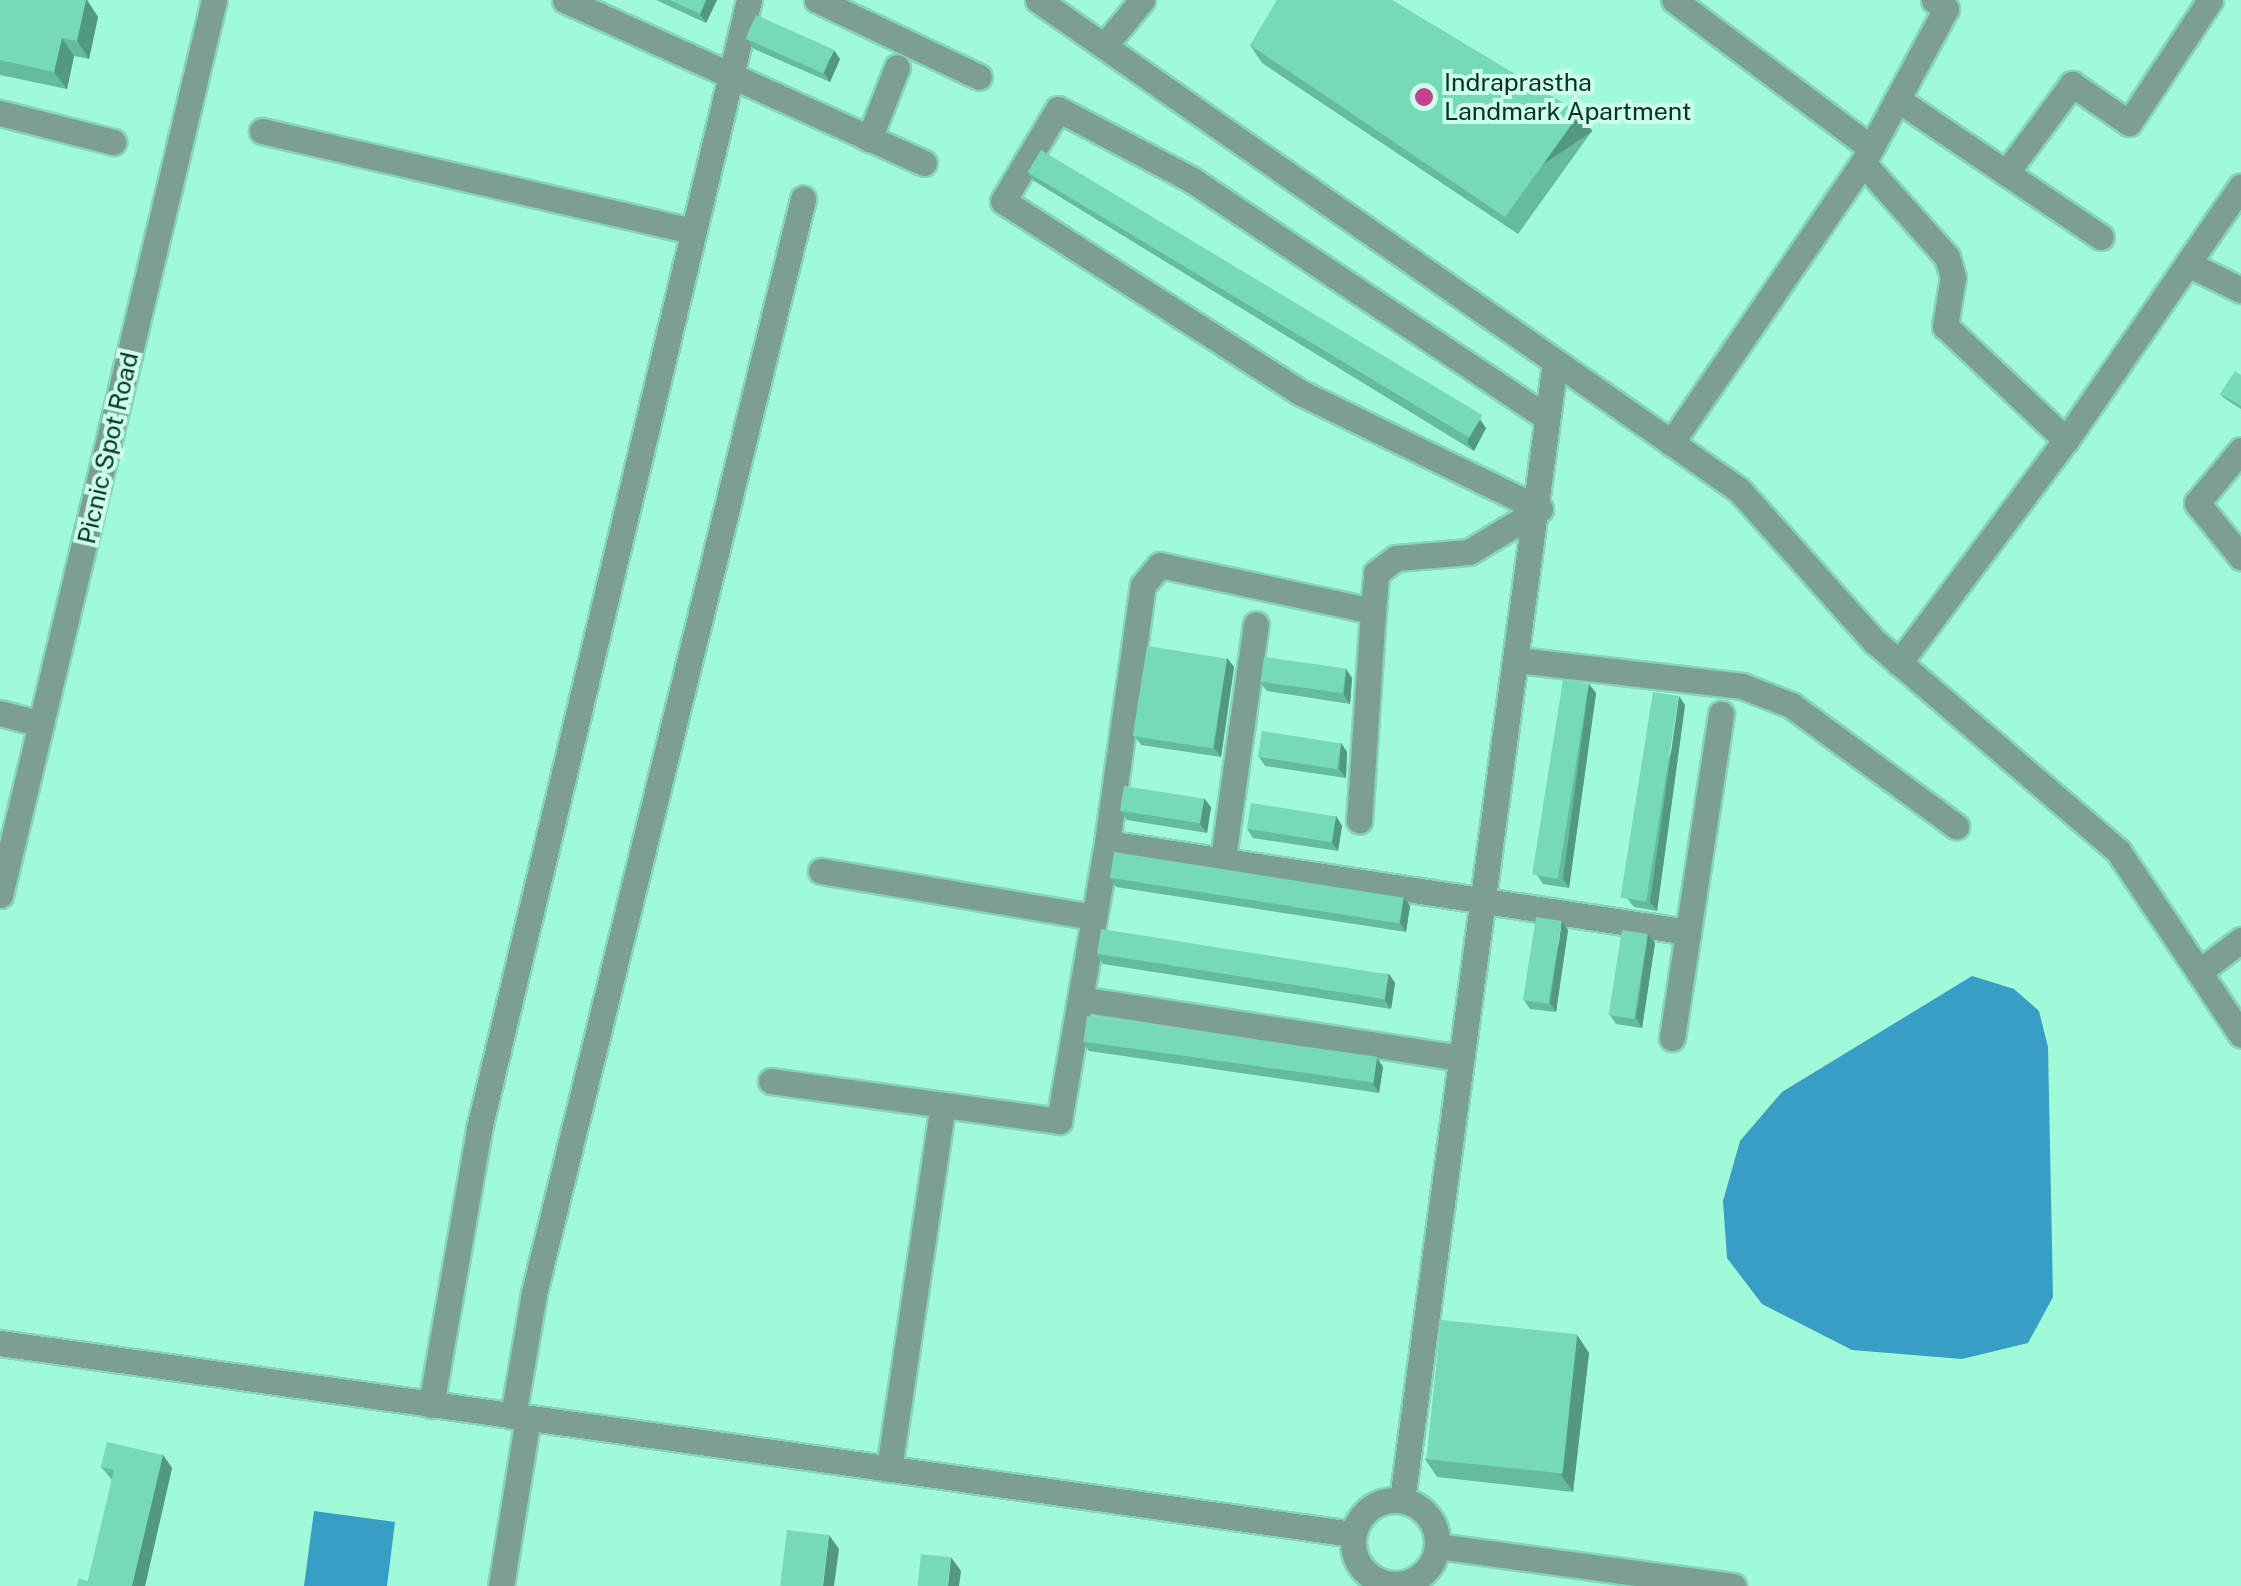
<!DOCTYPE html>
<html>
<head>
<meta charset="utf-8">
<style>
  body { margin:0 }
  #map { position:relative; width:2241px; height:1586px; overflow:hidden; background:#a0f9d7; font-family:"Public Sans",sans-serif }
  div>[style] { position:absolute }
  .water>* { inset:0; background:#389ec6 }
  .roads { filter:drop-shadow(2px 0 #85d5b7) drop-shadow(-2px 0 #85d5b7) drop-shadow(0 2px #85d5b7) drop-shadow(0 -2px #85d5b7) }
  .minor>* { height:25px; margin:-12.5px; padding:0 12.5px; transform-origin:12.5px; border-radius:12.5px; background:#7c9f90 }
  .minor>.ring { margin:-12.5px; padding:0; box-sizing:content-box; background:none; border:25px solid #7c9f90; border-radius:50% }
  .wall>* { inset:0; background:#65bb9d }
  .shaded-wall>* { inset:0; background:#53997f; transform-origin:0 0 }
  .building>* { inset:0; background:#76dab6; transform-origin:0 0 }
  .dots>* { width:28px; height:28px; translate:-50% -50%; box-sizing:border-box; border:5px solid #ccffea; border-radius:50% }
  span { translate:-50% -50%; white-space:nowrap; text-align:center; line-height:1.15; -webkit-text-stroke:8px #ccffea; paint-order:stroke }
  .poi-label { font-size:25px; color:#093124 }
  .left { translate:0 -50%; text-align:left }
  .street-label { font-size:25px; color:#093124 }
</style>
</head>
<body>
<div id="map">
  <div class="water">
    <i style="clip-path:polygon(1972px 976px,2014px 989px,2039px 1011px,2048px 1047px,2053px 1297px,2028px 1343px,1962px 1359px,1852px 1350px,1762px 1304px,1727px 1258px,1723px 1201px,1740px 1141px,1782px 1092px)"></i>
    <i style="clip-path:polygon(314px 1511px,395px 1522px,387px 1586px,304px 1586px)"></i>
  </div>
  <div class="roads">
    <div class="minor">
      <i style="left:565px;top:0;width:394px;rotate:24.4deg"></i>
      <i style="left:817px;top:0;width:179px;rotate:25.4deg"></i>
      <i style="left:1038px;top:0;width:855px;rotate:34.95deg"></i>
      <i style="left:1739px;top:490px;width:203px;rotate:48.2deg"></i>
      <i style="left:1874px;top:641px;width:322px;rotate:40.7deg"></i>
      <i style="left:2118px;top:851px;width:221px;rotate:56.2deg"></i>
      <i style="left:1674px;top:0;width:246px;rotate:36.9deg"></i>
      <i style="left:1104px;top:46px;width:60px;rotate:-50.4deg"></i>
      <i style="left:1897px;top:99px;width:246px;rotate:34.1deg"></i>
      <i style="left:0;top:113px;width:117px;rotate:14.4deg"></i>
      <i style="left:262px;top:131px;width:442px;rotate:13.1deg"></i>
      <i style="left:869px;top:139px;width:77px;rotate:-68.7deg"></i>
      <i style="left:1863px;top:163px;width:126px;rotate:48.2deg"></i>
      <i style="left:1947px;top:257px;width:21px;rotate:73deg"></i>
      <i style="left:1953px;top:277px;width:50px;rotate:99.3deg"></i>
      <i style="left:1945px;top:326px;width:166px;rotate:43.3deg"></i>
      <i style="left:2006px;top:173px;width:111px;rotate:-53.4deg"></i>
      <i style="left:2072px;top:84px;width:69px;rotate:34.4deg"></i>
      <i style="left:2129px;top:123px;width:147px;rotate:-56.6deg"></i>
      <i style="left:2188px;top:264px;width:59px;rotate:26.1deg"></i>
      <i style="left:1671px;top:443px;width:340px;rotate:-55.6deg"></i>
      <i style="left:1863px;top:163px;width:175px;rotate:-61.7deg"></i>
      <i style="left:1946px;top:9px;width:15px;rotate:-143deg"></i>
      <i style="left:2241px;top:450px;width:69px;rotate:129.7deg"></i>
      <i style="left:2197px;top:503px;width:70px;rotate:50.8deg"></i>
      <i style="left:1540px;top:509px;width:266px;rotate:-154.1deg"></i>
      <i style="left:1301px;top:393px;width:354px;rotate:-147.2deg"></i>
      <i style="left:1003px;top:201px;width:107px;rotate:-59.1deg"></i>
      <i style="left:1058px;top:109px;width:152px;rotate:27.9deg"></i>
      <i style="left:1192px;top:180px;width:427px;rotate:33.8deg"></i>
      <i style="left:1373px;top:611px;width:38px;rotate:-85deg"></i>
      <i style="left:1376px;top:573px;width:25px;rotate:-37deg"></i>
      <i style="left:1396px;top:558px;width:73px;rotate:-4.7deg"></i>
      <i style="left:1469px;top:552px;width:83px;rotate:-31.2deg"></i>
      <i style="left:1518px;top:660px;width:226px;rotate:6.6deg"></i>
      <i style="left:1742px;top:686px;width:53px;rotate:21.2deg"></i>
      <i style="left:1791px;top:705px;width:205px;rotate:36.3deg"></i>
      <i style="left:1899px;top:663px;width:279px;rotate:-53.2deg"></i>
      <i style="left:2066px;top:440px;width:308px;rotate:-55.4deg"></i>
      <i style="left:0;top:713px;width:42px;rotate:15deg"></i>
      <i style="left:1107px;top:843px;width:260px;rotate:-82.1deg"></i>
      <i style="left:1143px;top:585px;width:26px;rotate:-50deg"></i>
      <i style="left:1160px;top:565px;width:218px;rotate:12.2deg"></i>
      <i style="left:1373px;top:611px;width:210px;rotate:93.8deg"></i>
      <i style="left:1223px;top:858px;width:236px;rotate:-82deg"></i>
      <i style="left:821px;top:871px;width:277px;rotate:9.6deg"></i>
      <i style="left:0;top:895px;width:920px;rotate:-76.55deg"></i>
      <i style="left:2199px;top:972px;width:53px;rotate:-37.3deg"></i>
      <i style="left:1080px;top:999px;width:385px;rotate:8.8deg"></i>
      <i style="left:1672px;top:1038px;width:328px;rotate:-81.4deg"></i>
      <i style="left:771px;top:1081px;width:291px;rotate:7.9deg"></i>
      <i style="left:1059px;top:1121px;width:282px;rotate:-80.2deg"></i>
      <i style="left:1107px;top:843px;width:588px;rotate:8.71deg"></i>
      <i style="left:0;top:1343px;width:1366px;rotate:8.04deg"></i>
      <i style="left:431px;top:1405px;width:280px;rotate:-80.1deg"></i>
      <i style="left:479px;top:1129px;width:1161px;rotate:-76.55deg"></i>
      <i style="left:513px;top:1416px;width:125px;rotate:-80.3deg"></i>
      <i style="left:534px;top:1293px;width:1127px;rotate:-76.19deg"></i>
      <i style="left:889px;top:1469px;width:368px;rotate:-81.6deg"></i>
      <i class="ring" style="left:1353px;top:1500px;width:59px;height:59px"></i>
      <i style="left:1402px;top:1500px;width:1147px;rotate:-82.34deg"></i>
      <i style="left:1437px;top:1546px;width:299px;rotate:7.7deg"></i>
      <i style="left:501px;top:1586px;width:170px;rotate:-80.9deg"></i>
    </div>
  </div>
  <div class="wall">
    <i style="clip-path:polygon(0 0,87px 0,98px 17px,89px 59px,74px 56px,67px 89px,0 75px)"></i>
    <i style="clip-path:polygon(656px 0,717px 0,706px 23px)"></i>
    <i style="clip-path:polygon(748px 40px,840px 59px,830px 82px,754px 49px)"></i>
    <i style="clip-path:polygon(1250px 45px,1580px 113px,1592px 131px,1518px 234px,1262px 63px)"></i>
    <i style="clip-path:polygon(1027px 172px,1486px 428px,1474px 451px,1034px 181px)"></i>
    <i style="clip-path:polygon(2241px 375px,2241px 409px,2224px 398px,2220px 394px)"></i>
    <i style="clip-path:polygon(1227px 658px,1234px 667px,1221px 757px,1141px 745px,1135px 736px)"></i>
    <i style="clip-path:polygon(1346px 669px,1352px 678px,1350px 704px,1267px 691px,1260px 682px)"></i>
    <i style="clip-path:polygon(1589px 684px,1596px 693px,1569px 888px,1543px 884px,1537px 875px)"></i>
    <i style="clip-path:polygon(1685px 705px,1657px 911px,1634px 907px,1627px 898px)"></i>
    <i style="clip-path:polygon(1341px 743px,1347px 752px,1346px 778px,1265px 766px,1259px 757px)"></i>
    <i style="clip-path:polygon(1211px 807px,1207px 833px,1127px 820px,1120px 811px)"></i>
    <i style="clip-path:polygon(1336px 816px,1342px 826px,1338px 851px,1253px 838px,1247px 829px)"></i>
    <i style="clip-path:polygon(1110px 878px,1404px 897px,1410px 906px,1406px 932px,1116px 887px)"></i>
    <i style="clip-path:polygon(1568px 930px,1556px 1012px,1530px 1009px,1524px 1000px)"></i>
    <i style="clip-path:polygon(1648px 934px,1655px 943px,1642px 1028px,1616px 1024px,1610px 1015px)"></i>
    <i style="clip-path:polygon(1096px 954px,1389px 974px,1395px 983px,1391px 1009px,1103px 964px)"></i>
    <i style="clip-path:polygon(1083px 1042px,1377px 1058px,1383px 1067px,1379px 1093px,1089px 1051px)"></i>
    <i style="clip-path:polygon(1577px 1335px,1589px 1353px,1573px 1492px,1437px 1477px,1425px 1459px)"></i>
    <i style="clip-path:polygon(163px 1455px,172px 1468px,145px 1586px,77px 1586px,88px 1581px,112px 1480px,101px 1467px)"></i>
  </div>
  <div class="shaded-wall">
    <i style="clip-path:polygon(75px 0,87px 0,98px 17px,89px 59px,77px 41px)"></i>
    <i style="clip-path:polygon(706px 0,717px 0,706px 23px,700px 14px)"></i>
    <i style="clip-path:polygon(62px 38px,74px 56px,67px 89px,54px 72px)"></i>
    <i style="clip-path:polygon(834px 50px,840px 59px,830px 82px,824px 73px)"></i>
    <i style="left:1580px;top:113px;width:22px;height:128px;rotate:56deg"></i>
    <i style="clip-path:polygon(1480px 419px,1486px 428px,1474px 451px,1467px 442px)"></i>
    <i style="clip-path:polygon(1227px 658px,1234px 667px,1221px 757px,1214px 748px)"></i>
    <i style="clip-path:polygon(1346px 669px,1352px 678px,1350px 704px,1344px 695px)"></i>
    <i style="clip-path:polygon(1589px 684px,1596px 693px,1569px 888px,1563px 879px)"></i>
    <i style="clip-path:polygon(1679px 696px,1685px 705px,1657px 911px,1650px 902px)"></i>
    <i style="clip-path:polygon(1341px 743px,1347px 752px,1346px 778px,1339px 769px)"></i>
    <i style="clip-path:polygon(1204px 798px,1211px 807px,1207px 833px,1200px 824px)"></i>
    <i style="clip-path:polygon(1336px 816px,1342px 826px,1338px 851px,1332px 842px)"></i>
    <i style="clip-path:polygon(1404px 897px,1410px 906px,1406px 932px,1400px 923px)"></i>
    <i style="clip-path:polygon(1562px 921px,1568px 930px,1556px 1012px,1550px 1003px)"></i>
    <i style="clip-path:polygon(1648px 934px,1655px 943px,1642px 1028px,1636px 1018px)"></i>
    <i style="clip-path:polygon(1389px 974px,1395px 983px,1391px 1009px,1385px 1000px)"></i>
    <i style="clip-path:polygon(1377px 1058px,1383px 1067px,1379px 1093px,1373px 1084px)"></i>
    <i style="clip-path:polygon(1577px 1335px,1589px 1353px,1573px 1492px,1561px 1475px)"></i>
    <i style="clip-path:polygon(163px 1455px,172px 1468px,145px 1586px,132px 1586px)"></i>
    <i style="clip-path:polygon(829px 1535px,839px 1549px,834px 1586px,823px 1586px)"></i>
    <i style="clip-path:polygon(951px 1557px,961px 1571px,959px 1586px,948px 1586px)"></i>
  </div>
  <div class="building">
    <i style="clip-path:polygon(0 0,86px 0,77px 41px,62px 38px,54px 72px,0 60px)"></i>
    <i style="clip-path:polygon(670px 0,706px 0,700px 14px)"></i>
    <i style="clip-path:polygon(1277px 0,1392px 0,1580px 113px,1505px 217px,1250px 45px)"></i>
    <i style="left:756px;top:15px;width:85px;height:26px;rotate:24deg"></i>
    <i style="left:1041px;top:150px;width:515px;height:26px;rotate:31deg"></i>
    <i style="clip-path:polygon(2235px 371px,2241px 375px,2241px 406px,2220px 394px)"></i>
    <i style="left:1147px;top:646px;width:81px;height:91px;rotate:9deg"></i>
    <i style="left:1264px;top:657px;width:83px;height:25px;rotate:8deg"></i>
    <i style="left:1563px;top:680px;width:26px;height:197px;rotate:9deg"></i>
    <i style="left:1653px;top:692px;width:26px;height:208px;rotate:9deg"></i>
    <i style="left:1262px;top:731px;width:80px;height:26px;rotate:9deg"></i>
    <i style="left:1124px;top:786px;width:81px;height:25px;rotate:9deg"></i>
    <i style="left:1251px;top:803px;width:86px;height:26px;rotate:9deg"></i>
    <i style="left:1114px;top:852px;width:293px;height:26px;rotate:9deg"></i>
    <i style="left:1536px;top:917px;width:26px;height:84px;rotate:9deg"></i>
    <i style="left:1101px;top:929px;width:291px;height:25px;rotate:9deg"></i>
    <i style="left:1622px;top:930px;width:26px;height:86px;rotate:9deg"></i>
    <i style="left:1087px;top:1016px;width:293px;height:26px;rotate:8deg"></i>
    <i style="left:1441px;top:1320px;width:137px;height:140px;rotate:6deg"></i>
    <i style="clip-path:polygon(107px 1442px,163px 1455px,132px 1586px,77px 1586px,79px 1578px,88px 1581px,114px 1470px,101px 1467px)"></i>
    <i style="left:787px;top:1530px;width:42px;height:56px;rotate:7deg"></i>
    <i style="left:921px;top:1554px;width:30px;height:32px;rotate:6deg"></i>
  </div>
  <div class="dots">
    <i style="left:1424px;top:97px;background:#c3438e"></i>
  </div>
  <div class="poi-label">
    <span class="left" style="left:1444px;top:97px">Indraprastha<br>Landmark Apartment</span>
  </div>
  <div class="street-label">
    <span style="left:108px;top:448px;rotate:-77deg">Picnic Spot Road</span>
  </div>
</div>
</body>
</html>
